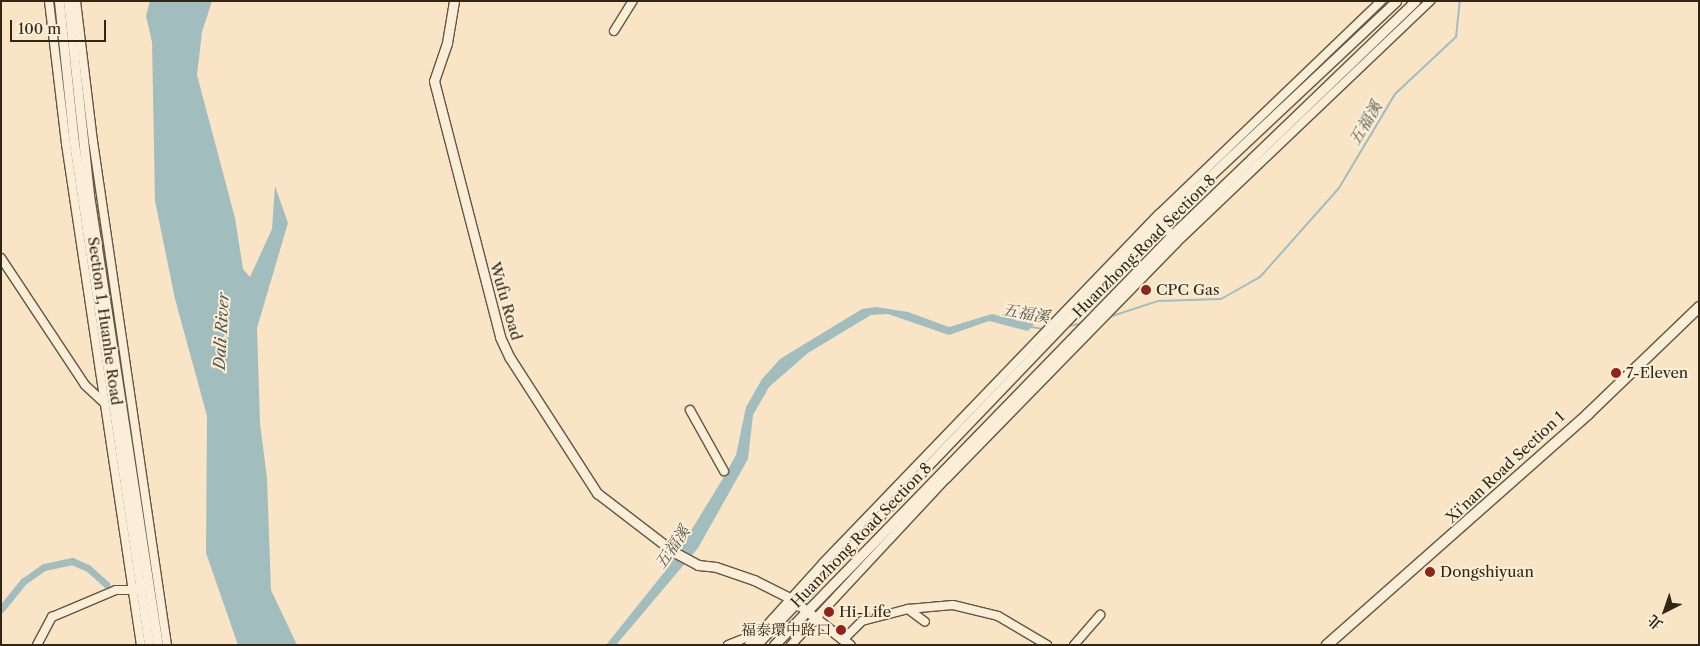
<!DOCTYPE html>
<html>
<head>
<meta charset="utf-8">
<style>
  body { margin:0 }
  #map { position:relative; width:1700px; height:646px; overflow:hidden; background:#f9e5c5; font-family:"Libre Caslon Text","Noto Serif TC",serif }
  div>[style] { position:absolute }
  .water>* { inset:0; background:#a2bdbe }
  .stream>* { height:2px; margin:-1px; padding:0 1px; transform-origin:1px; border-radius:1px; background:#a2bdbe }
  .canal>* { height:7px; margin:-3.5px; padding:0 3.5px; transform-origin:3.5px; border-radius:3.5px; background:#a2bdbe }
  .roads { filter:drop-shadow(1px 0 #645540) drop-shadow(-1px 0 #645540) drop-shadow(0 1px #645540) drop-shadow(0 -1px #645540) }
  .minor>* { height:8px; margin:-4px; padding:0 4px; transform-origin:4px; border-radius:4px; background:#fbeed9 }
  .tertiary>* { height:9px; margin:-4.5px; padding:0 4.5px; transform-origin:4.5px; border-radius:4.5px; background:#fbeed9 }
  .secondary>* { height:10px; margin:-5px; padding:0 5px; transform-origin:5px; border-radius:5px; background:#fbeed9 }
  .dots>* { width:14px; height:14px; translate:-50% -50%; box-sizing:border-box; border:2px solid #fbeed9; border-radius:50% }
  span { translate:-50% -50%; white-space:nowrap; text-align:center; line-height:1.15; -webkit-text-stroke:4px #fbeed9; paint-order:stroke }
  .street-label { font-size:15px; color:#322514 }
  .poi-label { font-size:15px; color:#322514 }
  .left { translate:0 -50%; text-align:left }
  .right { translate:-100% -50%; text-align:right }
  .water-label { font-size:16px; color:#545347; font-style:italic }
  .frame { position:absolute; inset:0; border:2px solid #322514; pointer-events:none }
  .north { position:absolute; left:1640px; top:586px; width:50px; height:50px; -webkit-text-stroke:4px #fbeed9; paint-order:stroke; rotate:221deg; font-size:14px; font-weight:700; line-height:20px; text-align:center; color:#322514 }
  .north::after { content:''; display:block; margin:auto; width:18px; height:22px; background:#322514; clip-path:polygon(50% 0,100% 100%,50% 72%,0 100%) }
  .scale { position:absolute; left:10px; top:20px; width:96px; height:22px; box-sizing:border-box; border:2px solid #322514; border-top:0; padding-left:6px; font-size:15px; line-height:18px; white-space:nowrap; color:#322514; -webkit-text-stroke:4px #fbeed9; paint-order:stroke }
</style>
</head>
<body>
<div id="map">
  <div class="water">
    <i style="clip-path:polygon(150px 1px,212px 1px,202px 32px,197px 75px,235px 218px,243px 269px,250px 277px,272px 229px,275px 186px,288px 223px,257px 328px,260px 423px,267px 478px,271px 590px,297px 645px,238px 645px,206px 553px,207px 416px,175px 299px,155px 201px,152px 42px,146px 16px)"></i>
    <i style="clip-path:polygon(876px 307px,908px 312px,949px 327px,992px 314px,1034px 324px,1028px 331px,989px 321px,949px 335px,888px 314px,871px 315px,808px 353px,769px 387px,753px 415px,748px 459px,698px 548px,616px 645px,606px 645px,670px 565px,722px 480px,736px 455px,746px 407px,762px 379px,780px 359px,862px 309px)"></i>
  </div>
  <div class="stream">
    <i style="left:1109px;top:317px;width:52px;rotate:-18.1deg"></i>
    <i style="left:1158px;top:301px;width:63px;rotate:-1.8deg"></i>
    <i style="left:1221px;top:299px;width:45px;rotate:-29.4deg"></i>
    <i style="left:1260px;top:277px;width:119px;rotate:-48.4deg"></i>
    <i style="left:1339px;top:188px;width:109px;rotate:-59.2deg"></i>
    <i style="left:1395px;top:94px;width:83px;rotate:-43.1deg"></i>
    <i style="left:1456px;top:37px;width:36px;rotate:-84deg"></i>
    <i style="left:1031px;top:327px;width:12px;rotate:9deg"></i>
    <i style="left:1065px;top:327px;width:17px;rotate:-13deg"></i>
  </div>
  <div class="canal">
    <i style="left:1px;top:609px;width:36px;rotate:-51deg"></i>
    <i style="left:24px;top:581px;width:24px;rotate:-35deg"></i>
    <i style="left:44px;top:567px;width:29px;rotate:-12deg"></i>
    <i style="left:72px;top:561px;width:17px;rotate:24deg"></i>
    <i style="left:88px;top:568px;width:25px;rotate:42deg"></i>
  </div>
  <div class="roads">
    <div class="minor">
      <i style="left:49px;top:1px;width:144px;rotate:83.2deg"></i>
      <i style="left:66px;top:144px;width:507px;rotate:81.49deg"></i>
      <i style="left:76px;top:1px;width:141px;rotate:83.1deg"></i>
      <i style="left:93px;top:141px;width:509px;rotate:81.65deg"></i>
      <i style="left:614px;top:31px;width:36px;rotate:-58deg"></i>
      <i style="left:1156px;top:220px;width:25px;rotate:42deg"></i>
      <i style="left:1px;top:258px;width:152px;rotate:56.5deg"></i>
      <i style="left:85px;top:385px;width:25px;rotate:43deg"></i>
      <i style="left:690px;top:410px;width:70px;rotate:60.9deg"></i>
      <i style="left:908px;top:609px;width:21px;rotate:37deg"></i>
      <i style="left:844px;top:639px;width:25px;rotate:-45deg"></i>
      <i style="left:862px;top:621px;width:48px;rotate:-14.6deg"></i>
      <i style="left:908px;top:609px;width:45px;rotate:-5.1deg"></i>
      <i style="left:953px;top:605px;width:46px;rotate:13.7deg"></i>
      <i style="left:998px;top:616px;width:57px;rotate:30.6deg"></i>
      <i style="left:37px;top:645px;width:32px;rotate:-62deg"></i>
      <i style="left:52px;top:617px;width:69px;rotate:-22.9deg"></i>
      <i style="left:116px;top:590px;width:22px"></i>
      <i style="left:728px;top:645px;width:29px;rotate:-22deg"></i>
      <i style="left:749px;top:645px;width:110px;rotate:-47.9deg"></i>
      <i style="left:823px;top:563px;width:484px;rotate:-46.1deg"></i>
      <i style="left:1159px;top:214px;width:308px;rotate:-43.8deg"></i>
      <i style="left:791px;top:645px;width:229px;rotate:-47deg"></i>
      <i style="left:947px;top:478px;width:328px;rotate:-45.7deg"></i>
      <i style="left:1176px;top:243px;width:351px;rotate:-43.6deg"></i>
      <i style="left:1074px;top:645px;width:40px;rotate:-49deg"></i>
    </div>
    <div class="tertiary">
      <i style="left:59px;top:1px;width:143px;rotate:84deg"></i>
      <i style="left:74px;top:143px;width:508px;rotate:81.5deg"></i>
      <i style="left:68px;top:1px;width:195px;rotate:83.8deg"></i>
      <i style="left:89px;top:195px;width:455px;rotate:81.3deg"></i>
      <i style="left:454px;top:1px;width:43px;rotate:99.5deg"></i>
      <i style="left:447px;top:43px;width:40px;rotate:108.9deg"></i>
      <i style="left:434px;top:81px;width:264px;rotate:75.5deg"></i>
      <i style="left:500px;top:337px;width:23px;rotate:65deg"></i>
      <i style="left:510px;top:358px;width:161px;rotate:57.2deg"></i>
      <i style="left:597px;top:493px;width:97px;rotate:37.5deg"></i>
      <i style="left:674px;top:552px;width:27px;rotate:28deg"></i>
      <i style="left:698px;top:565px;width:18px;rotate:6deg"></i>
      <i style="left:716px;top:567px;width:40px;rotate:18.9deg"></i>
      <i style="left:754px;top:580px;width:40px;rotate:26.6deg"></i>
      <i style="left:790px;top:598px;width:76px;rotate:38.1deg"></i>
      <i style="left:756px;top:645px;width:587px;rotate:-46.24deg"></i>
      <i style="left:1162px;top:221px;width:321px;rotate:-43.2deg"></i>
      <i style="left:774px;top:645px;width:570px;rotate:-45.85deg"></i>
      <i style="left:1171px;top:236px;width:339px;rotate:-43.9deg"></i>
    </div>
    <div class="secondary">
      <i style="left:1327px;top:645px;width:349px;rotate:-41.5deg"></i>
      <i style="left:1588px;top:414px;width:154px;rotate:-43.9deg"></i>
    </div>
  </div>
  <div class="dots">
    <i style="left:1146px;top:290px;background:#8f2418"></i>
    <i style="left:1616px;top:373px;background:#8f2418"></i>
    <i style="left:1430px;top:572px;background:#8f2418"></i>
    <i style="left:829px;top:612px;background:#8f2418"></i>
    <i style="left:841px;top:630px;background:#8f2418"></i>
  </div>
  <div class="street-label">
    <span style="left:1144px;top:246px;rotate:-45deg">Huanzhong Road Section 8</span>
    <span style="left:506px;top:301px;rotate:74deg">Wufu Road</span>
    <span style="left:105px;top:321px;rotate:82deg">Section 1, Huanhe Road</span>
    <span style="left:1505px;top:467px;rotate:-43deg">Xi'nan Road Section 1</span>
    <span style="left:861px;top:535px;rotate:-46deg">Huanzhong Road Section 8</span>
  </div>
  <div class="poi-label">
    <span class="left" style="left:1156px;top:290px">CPC Gas</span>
    <span class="left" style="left:1626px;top:373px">7-Eleven</span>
    <span class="left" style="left:1440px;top:572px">Dongshiyuan</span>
    <span class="left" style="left:839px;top:612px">Hi-Life</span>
    <span class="right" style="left:831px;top:630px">福泰環中路口</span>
  </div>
  <div class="water-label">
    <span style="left:1365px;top:123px;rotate:-59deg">五福溪</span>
    <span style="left:1026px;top:313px;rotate:10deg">五福溪</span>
    <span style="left:221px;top:331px;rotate:-87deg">Dali River</span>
    <span style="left:672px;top:547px;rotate:-55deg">五福溪</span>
  </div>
  <div class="frame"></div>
  <div class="north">北</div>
  <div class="scale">100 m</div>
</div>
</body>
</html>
